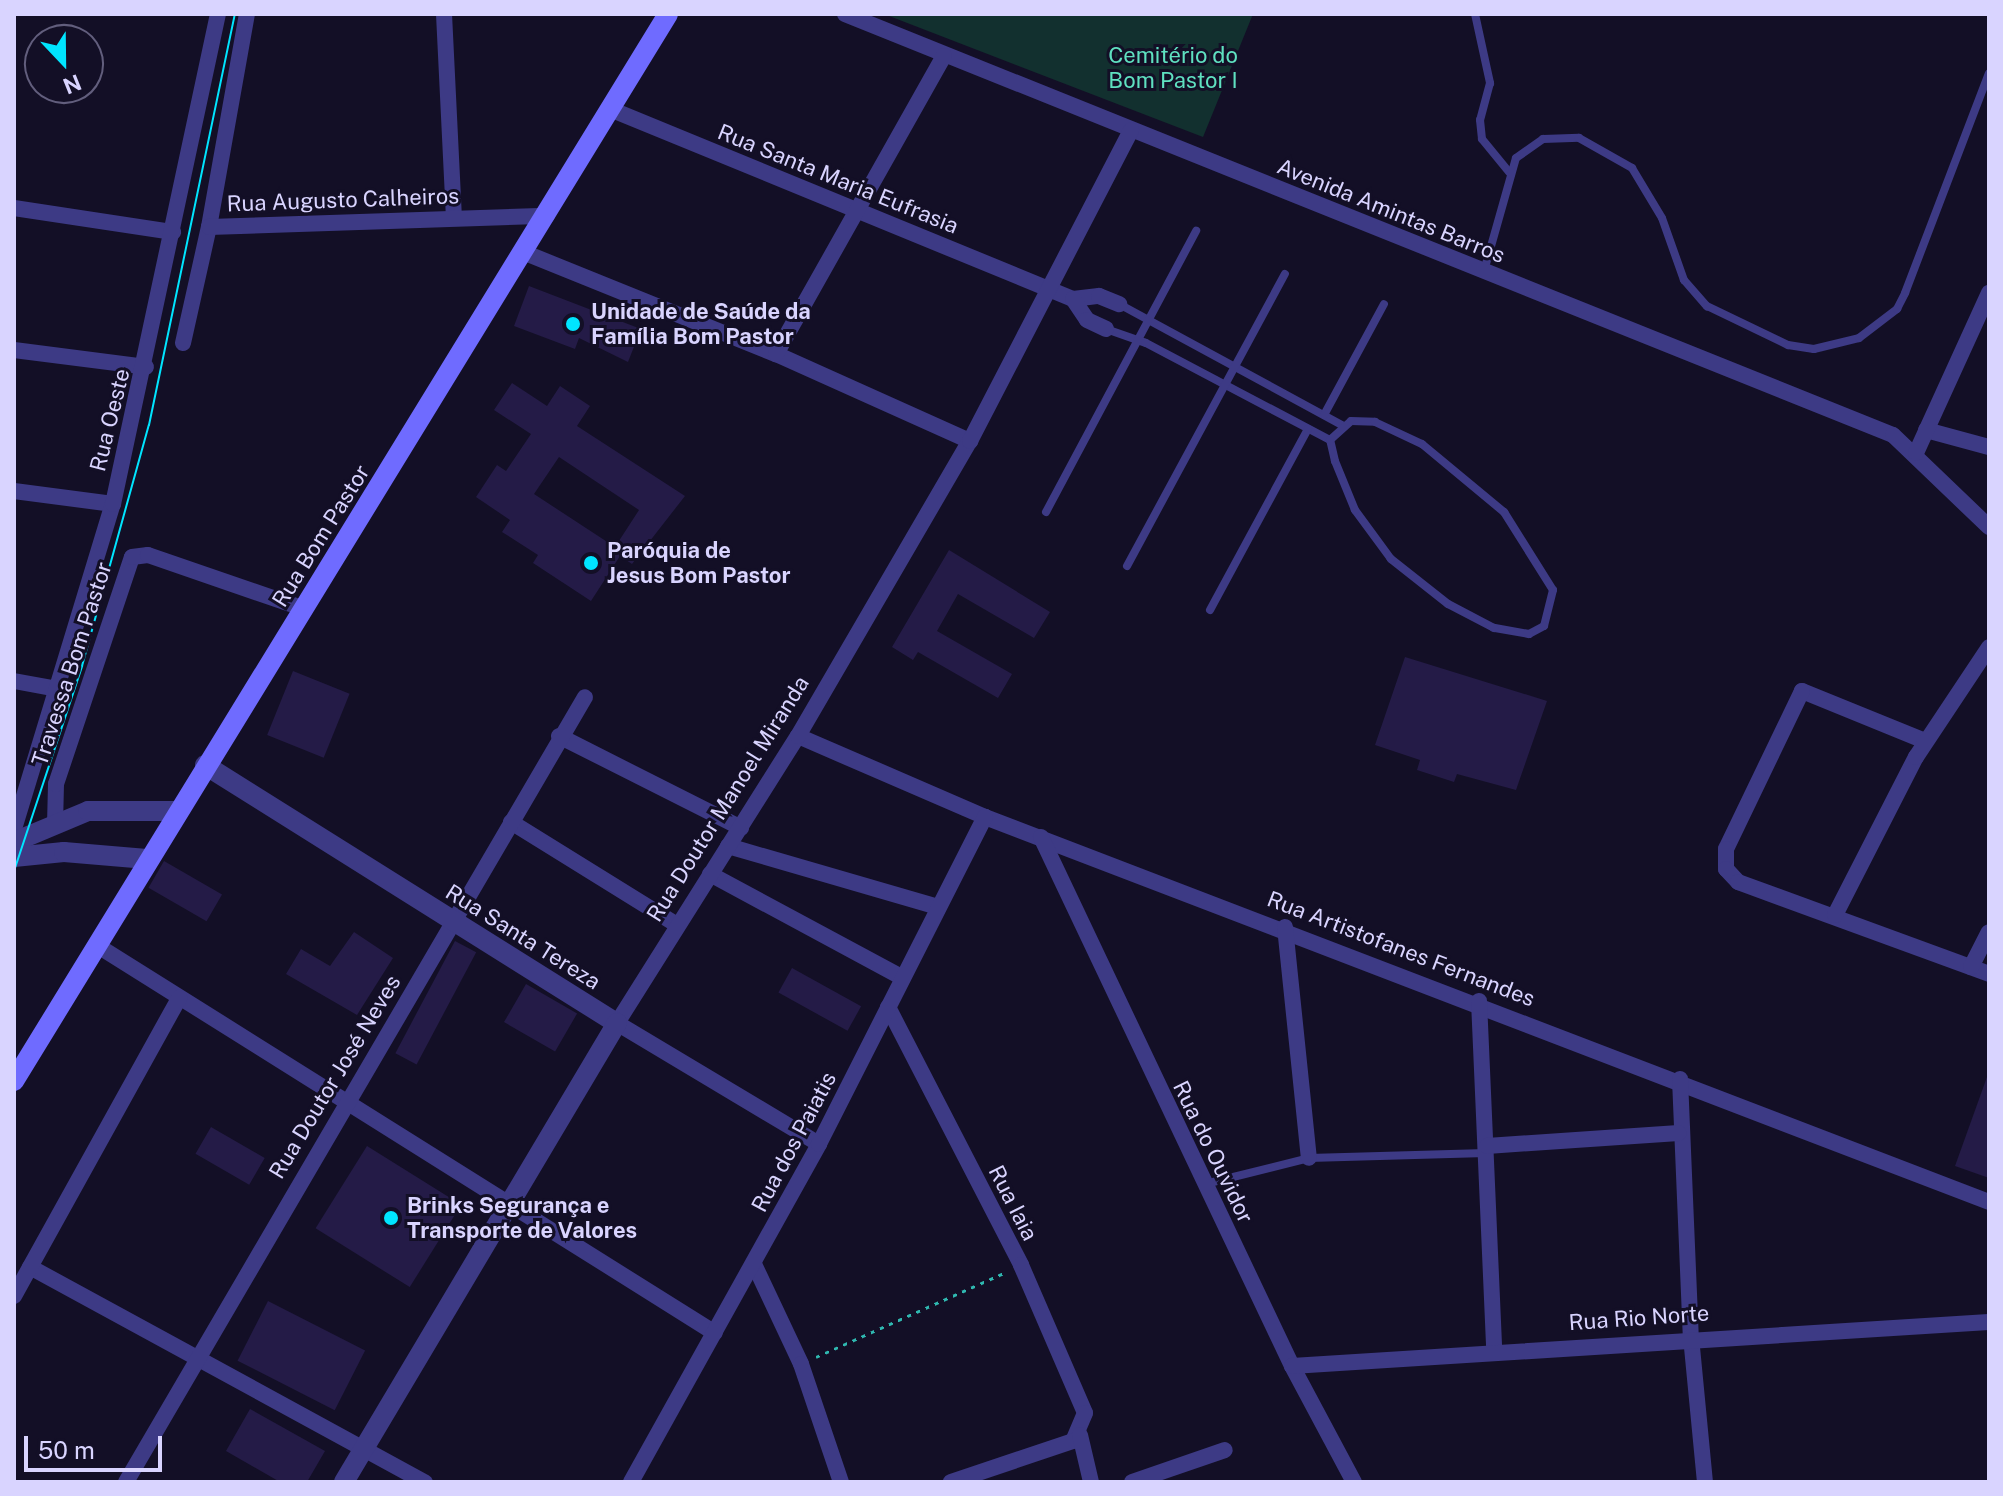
<!DOCTYPE html>
<html>
<head>
<meta charset="utf-8">
<style>
  body { margin:0 }
  #map { position:relative; width:2003px; height:1496px; overflow:hidden; background:#130f26; font-family:"Public Sans",sans-serif }
  div>[style] { position:absolute }
  .green>* { inset:0; background:#12302f }
  .building>* { inset:0; background:#241b47; transform-origin:0 0 }
  .path>* { height:3px; margin-top:-1.5px; transform-origin:0; background:repeating-linear-gradient(90deg,#2fb8b0 0 4px,transparent 0 10px) }
  .service>* { height:8px; margin:-4px; padding:0 4px; transform-origin:4px; border-radius:4px; background:#3d3a85 }
  .minor>* { height:16px; margin:-8px; padding:0 8px; transform-origin:8px; border-radius:8px; background:#3d3a85 }
  .tertiary>* { height:20px; margin:-10px; padding:0 10px; transform-origin:10px; border-radius:10px; background:#3d3a85 }
  .secondary>* { height:20px; margin:-10px; padding:0 10px; transform-origin:10px; border-radius:10px; background:#6f6bff }
  .tram>* { height:2px; margin:-1px; padding:0 1px; transform-origin:1px; border-radius:1px; background:#00e5ff }
  .dots>* { width:22px; height:22px; translate:-50% -50%; box-sizing:border-box; border:4px solid #130f26; border-radius:50% }
  span { translate:-50% -50%; white-space:nowrap; text-align:center; line-height:1.15; -webkit-text-stroke:6px #130f26; paint-order:stroke }
  .park-label { font-size:22px; color:#5fe0c0 }
  .street-label { font-size:22px; color:#d9d4ff }
  .poi-label { font-size:22px; color:#d9d4ff; font-weight:700 }
  .left { translate:0 -50%; text-align:left }
  .frame { position:absolute; inset:0; border:16px solid #d9d4ff; pointer-events:none }
  .north { position:absolute; left:24px; top:24px; width:80px; height:80px; box-sizing:border-box; background:#130f26; border:2px solid #625e7d; border-radius:50%; rotate:158deg; font-size:22px; font-weight:700; line-height:32px; text-align:center; color:#d9d4ff }
  .north::after { content:''; display:block; margin:auto; width:28px; height:36px; background:#00e5ff; clip-path:polygon(50% 0,100% 100%,50% 72%,0 100%) }
  .scale { position:absolute; left:24px; top:1436px; width:138px; height:36px; box-sizing:border-box; border:4px solid #d9d4ff; border-top:0; padding-left:10px; font-size:24px; line-height:28px; white-space:nowrap; color:#d9d4ff; -webkit-text-stroke:6px #130f26; paint-order:stroke }
</style>
</head>
<body>
<div id="map">
  <div class="green">
    <i style="clip-path:polygon(884px 14px,1253px 14px,1203px 137px)"></i>
  </div>
  <div class="building">
    <i style="clip-path:polygon(529px 286px,641px 329px,628px 362px,579px 338px,575px 349px,514px 326px)"></i>
    <i style="clip-path:polygon(evenodd,512px 383px,547px 406px,560px 386px,590px 406px,577px 426px,685px 496px,632px 564px,620px 556px,591px 601px,533px 563px,538px 555px,502px 532px,510px 520px,476px 497px,497px 465px,506px 471px,531px 434px,494px 410px,512px 383px,559px 457px,639px 510px,615px 547px,534px 494px,559px 457px)"></i>
    <i style="clip-path:polygon(949px 550px,1050px 612px,1034px 638px,958px 594px,937px 631px,1012px 674px,998px 698px,918px 652px,913px 660px,892px 647px)"></i>
    <i style="clip-path:polygon(1405px 657px,1547px 701px,1516px 790px,1457px 774px,1454px 782px,1417px 770px,1420px 760px,1375px 745px)"></i>
    <i style="left:293px;top:671px;width:61px;height:69px;rotate:22deg"></i>
    <i style="left:164px;top:861px;width:67px;height:31px;rotate:30deg"></i>
    <i style="clip-path:polygon(354px 932px,393px 958px,357px 1015px,286px 974px,301px 949px,330px 966px)"></i>
    <i style="left:455px;top:941px;width:24px;height:127px;rotate:28deg"></i>
    <i style="left:792px;top:968px;width:79px;height:28px;rotate:29deg"></i>
    <i style="left:526px;top:984px;width:59px;height:44px;rotate:30deg"></i>
    <i style="clip-path:polygon(1987px 1077px,1989px 1077px,1989px 1178px,1955px 1166px)"></i>
    <i style="left:211px;top:1127px;width:62px;height:31px;rotate:30deg"></i>
    <i style="left:367px;top:1146px;width:111px;height:97px;rotate:32deg"></i>
    <i style="left:268px;top:1301px;width:109px;height:67px;rotate:27deg"></i>
    <i style="clip-path:polygon(250px 1409px,325px 1451px,307px 1482px,280px 1482px,226px 1451px)"></i>
  </div>
  <div class="path">
    <i style="left:816px;top:1357px;width:208px;rotate:-24.1deg"></i>
  </div>
  <div class="service">
    <i style="left:1475px;top:14px;width:71px;rotate:77.7deg"></i>
    <i style="left:1490px;top:83px;width:38px;rotate:105deg"></i>
    <i style="left:1480px;top:120px;width:19px;rotate:84deg"></i>
    <i style="left:1482px;top:139px;width:43px;rotate:50.7deg"></i>
    <i style="left:1484px;top:271px;width:117px;rotate:-74.2deg"></i>
    <i style="left:1516px;top:158px;width:33px;rotate:-35deg"></i>
    <i style="left:1543px;top:139px;width:36px;rotate:-2deg"></i>
    <i style="left:1579px;top:138px;width:61px;rotate:29.5deg"></i>
    <i style="left:1632px;top:168px;width:58px;rotate:59deg"></i>
    <i style="left:1662px;top:218px;width:66px;rotate:70.5deg"></i>
    <i style="left:1684px;top:280px;width:35px;rotate:49deg"></i>
    <i style="left:1707px;top:306px;width:90px;rotate:25.7deg"></i>
    <i style="left:1788px;top:345px;width:26px;rotate:9deg"></i>
    <i style="left:1814px;top:349px;width:46px;rotate:-13.7deg"></i>
    <i style="left:1859px;top:338px;width:48px;rotate:-37.3deg"></i>
    <i style="left:1897px;top:309px;width:18px;rotate:-63deg"></i>
    <i style="left:1905px;top:293px;width:235px;rotate:-69.1deg"></i>
    <i style="left:1119px;top:304px;width:254px;rotate:28.5deg"></i>
    <i style="left:1106px;top:329px;width:42px;rotate:19.3deg"></i>
    <i style="left:1146px;top:343px;width:208px;rotate:27.8deg"></i>
    <i style="left:1324px;top:415px;width:126px;rotate:-61.6deg"></i>
    <i style="left:1351px;top:421px;width:24px;rotate:2deg"></i>
    <i style="left:1375px;top:422px;width:52px;rotate:25.1deg"></i>
    <i style="left:1422px;top:444px;width:107px;rotate:39.7deg"></i>
    <i style="left:1504px;top:512px;width:92px;rotate:57.9deg"></i>
    <i style="left:1553px;top:590px;width:37px;rotate:104deg"></i>
    <i style="left:1544px;top:626px;width:17px;rotate:152deg"></i>
    <i style="left:1529px;top:634px;width:36px;rotate:-170deg"></i>
    <i style="left:1494px;top:628px;width:52px;rotate:-152.4deg"></i>
    <i style="left:1448px;top:604px;width:73px;rotate:-141.7deg"></i>
    <i style="left:1391px;top:559px;width:61px;rotate:-126.3deg"></i>
    <i style="left:1355px;top:510px;width:53px;rotate:-112.2deg"></i>
    <i style="left:1335px;top:461px;width:22px;rotate:-103deg"></i>
    <i style="left:1330px;top:440px;width:28px;rotate:-42deg"></i>
    <i style="left:1046px;top:512px;width:319px;rotate:-61.9deg"></i>
    <i style="left:1127px;top:566px;width:332px;rotate:-61.6deg"></i>
    <i style="left:1210px;top:610px;width:206px;rotate:-61.6deg"></i>
    <i style="left:1205px;top:1184px;width:107px;rotate:-14deg"></i>
    <i style="left:1309px;top:1158px;width:177px;rotate:-1.6deg"></i>
  </div>
  <div class="minor">
    <i style="left:444px;top:14px;width:204px;rotate:87.2deg"></i>
    <i style="left:845px;top:14px;width:1129px;rotate:21.89deg"></i>
    <i style="left:1893px;top:435px;width:133px;rotate:43.8deg"></i>
    <i style="left:610px;top:109px;width:500px;rotate:22.31deg"></i>
    <i style="left:1073px;top:299px;width:26px;rotate:-7deg"></i>
    <i style="left:1099px;top:296px;width:22px;rotate:22deg"></i>
    <i style="left:14px;top:208px;width:161px;rotate:8.6deg"></i>
    <i style="left:209px;top:227px;width:216px;rotate:-79.9deg"></i>
    <i style="left:523px;top:252px;width:273px;rotate:22deg"></i>
    <i style="left:776px;top:354px;width:213px;rotate:24.2deg"></i>
    <i style="left:1073px;top:299px;width:25px;rotate:56deg"></i>
    <i style="left:1087px;top:320px;width:21px;rotate:25deg"></i>
    <i style="left:183px;top:343px;width:119px;rotate:-77.4deg"></i>
    <i style="left:209px;top:227px;width:338px;rotate:-1.9deg"></i>
    <i style="left:14px;top:350px;width:133px;rotate:7.3deg"></i>
    <i style="left:776px;top:354px;width:342px;rotate:-60.6deg"></i>
    <i style="left:1926px;top:430px;width:65px;rotate:15.1deg"></i>
    <i style="left:1916px;top:453px;width:176px;rotate:-65.5deg"></i>
    <i style="left:14px;top:491px;width:100px;rotate:7.5deg"></i>
    <i style="left:14px;top:681px;width:45px;rotate:10.3deg"></i>
    <i style="left:559px;top:736px;width:204px;rotate:26.8deg"></i>
    <i style="left:798px;top:736px;width:204px;rotate:23.4deg"></i>
    <i style="left:985px;top:817px;width:1075px;rotate:20.98deg"></i>
    <i style="left:1925px;top:741px;width:133px;rotate:-157.9deg"></i>
    <i style="left:1802px;top:691px;width:175px;rotate:115.7deg"></i>
    <i style="left:1726px;top:849px;width:20px;rotate:90deg"></i>
    <i style="left:1726px;top:869px;width:18px;rotate:47deg"></i>
    <i style="left:1738px;top:882px;width:267px;rotate:20.1deg"></i>
    <i style="left:511px;top:822px;width:195px;rotate:31.8deg"></i>
    <i style="left:55px;top:825px;width:41px;rotate:-88.6deg"></i>
    <i style="left:56px;top:784px;width:239px;rotate:-71.5deg"></i>
    <i style="left:132px;top:557px;width:16px;rotate:-7deg"></i>
    <i style="left:148px;top:555px;width:166px;rotate:19deg"></i>
    <i style="left:14px;top:829px;width:340px;rotate:-73.1deg"></i>
    <i style="left:113px;top:504px;width:501px;rotate:-77.91deg"></i>
    <i style="left:1041px;top:837px;width:586px;rotate:64.62deg"></i>
    <i style="left:1292px;top:1366px;width:132px;rotate:61.9deg"></i>
    <i style="left:728px;top:846px;width:216px;rotate:16.2deg"></i>
    <i style="left:710px;top:874px;width:217px;rotate:28.3deg"></i>
    <i style="left:1835px;top:915px;width:178px;rotate:-62.9deg"></i>
    <i style="left:1916px;top:757px;width:132px;rotate:-56.4deg"></i>
    <i style="left:1285px;top:927px;width:232px;rotate:84.1deg"></i>
    <i style="left:98px;top:946px;width:728px;rotate:32.1deg"></i>
    <i style="left:1971px;top:967px;width:39px;rotate:-63deg"></i>
    <i style="left:1479px;top:1001px;width:349px;rotate:87.5deg"></i>
    <i style="left:888px;top:1007px;width:290px;rotate:62.7deg"></i>
    <i style="left:1021px;top:1265px;width:161px;rotate:66.6deg"></i>
    <i style="left:1085px;top:1413px;width:30px;rotate:113deg"></i>
    <i style="left:1073px;top:1441px;width:129px;rotate:161.4deg"></i>
    <i style="left:1680px;top:1079px;width:258px;rotate:87.6deg"></i>
    <i style="left:1691px;top:1337px;width:146px;rotate:84.5deg"></i>
    <i style="left:819px;top:1144px;width:235px;rotate:-149.1deg"></i>
    <i style="left:617px;top:1023px;width:339px;rotate:-57.8deg"></i>
    <i style="left:798px;top:736px;width:341px;rotate:-59.8deg"></i>
    <i style="left:970px;top:441px;width:350px;rotate:-62.6deg"></i>
    <i style="left:1487px;top:1146px;width:192px;rotate:-3.9deg"></i>
    <i style="left:754px;top:1264px;width:110px;rotate:64.8deg"></i>
    <i style="left:801px;top:1364px;width:125px;rotate:71.3deg"></i>
    <i style="left:30px;top:1267px;width:450px;rotate:28.6deg"></i>
    <i style="left:14px;top:1296px;width:341px;rotate:-61deg"></i>
    <i style="left:1292px;top:1366px;width:698px;rotate:-3.61deg"></i>
    <i style="left:1080px;top:1435px;width:48px;rotate:76.8deg"></i>
    <i style="left:126px;top:1482px;width:909px;rotate:-59.68deg"></i>
    <i style="left:631px;top:1482px;width:387px;rotate:-60.9deg"></i>
    <i style="left:819px;top:1144px;width:367px;rotate:-63.1deg"></i>
    <i style="left:1132px;top:1482px;width:98px;rotate:-19deg"></i>
  </div>
  <div class="tertiary">
    <i style="left:205px;top:765px;width:486px;rotate:32.1deg"></i>
    <i style="left:617px;top:1023px;width:534px;rotate:120.74deg"></i>
    <i style="left:14px;top:842px;width:80px;rotate:-22.7deg"></i>
    <i style="left:88px;top:811px;width:87px"></i>
    <i style="left:14px;top:857px;width:50px;rotate:-5.7deg"></i>
    <i style="left:64px;top:852px;width:83px;rotate:4.8deg"></i>
  </div>
  <div class="secondary">
    <i style="left:14px;top:1081px;width:1251px;rotate:-58.49deg"></i>
  </div>
  <div class="tram">
    <i style="left:14px;top:871px;width:216px;rotate:-71.6deg"></i>
    <i style="left:82px;top:666px;width:250px;rotate:-74.5deg"></i>
    <i style="left:149px;top:425px;width:420px;rotate:-78.2deg"></i>
  </div>
  <div class="dots">
    <i style="left:573px;top:324px;background:#00e5ff"></i>
    <i style="left:591px;top:563px;background:#00e5ff"></i>
    <i style="left:391px;top:1218px;background:#00e5ff"></i>
  </div>
  <div class="park-label">
    <span style="left:1173px;top:68px">Cemitério do<br>Bom Pastor I</span>
  </div>
  <div class="street-label">
    <span style="left:838px;top:179px;rotate:22deg">Rua Santa Maria Eufrasia</span>
    <span style="left:343px;top:200px;rotate:-2deg">Rua Augusto Calheiros</span>
    <span style="left:1391px;top:211px;rotate:22deg">Avenida Amintas Barros</span>
    <span style="left:110px;top:420px;rotate:-76deg">Rua Oeste</span>
    <span style="left:321px;top:536px;rotate:-58deg">Rua Bom Pastor</span>
    <span style="left:72px;top:664px;rotate:-72deg">Travessa Bom Pastor</span>
    <span style="left:728px;top:799px;rotate:-58deg">Rua Doutor Manoel Miranda</span>
    <span style="left:523px;top:937px;rotate:32deg">Rua Santa Tereza</span>
    <span style="left:1401px;top:949px;rotate:21deg">Rua Artistofanes Fernandes</span>
    <span style="left:335px;top:1077px;rotate:-59deg">Rua Doutor José Neves</span>
    <span style="left:794px;top:1142px;rotate:-62deg">Rua dos Paiatis</span>
    <span style="left:1213px;top:1152px;rotate:64deg">Rua do Ouvidor</span>
    <span style="left:1013px;top:1203px;rotate:63deg">Rua Iaia</span>
    <span style="left:1639px;top:1318px;rotate:-4deg">Rua Rio Norte</span>
  </div>
  <div class="poi-label">
    <span class="left" style="left:591px;top:324px">Unidade de Saúde da<br>Família Bom Pastor</span>
    <span class="left" style="left:607px;top:563px">Paróquia de<br>Jesus Bom Pastor</span>
    <span class="left" style="left:407px;top:1218px">Brinks Segurança e<br>Transporte de Valores</span>
  </div>
  <div class="frame"></div>
  <div class="north">N</div>
  <div class="scale">50 m</div>
</div>
</body>
</html>
